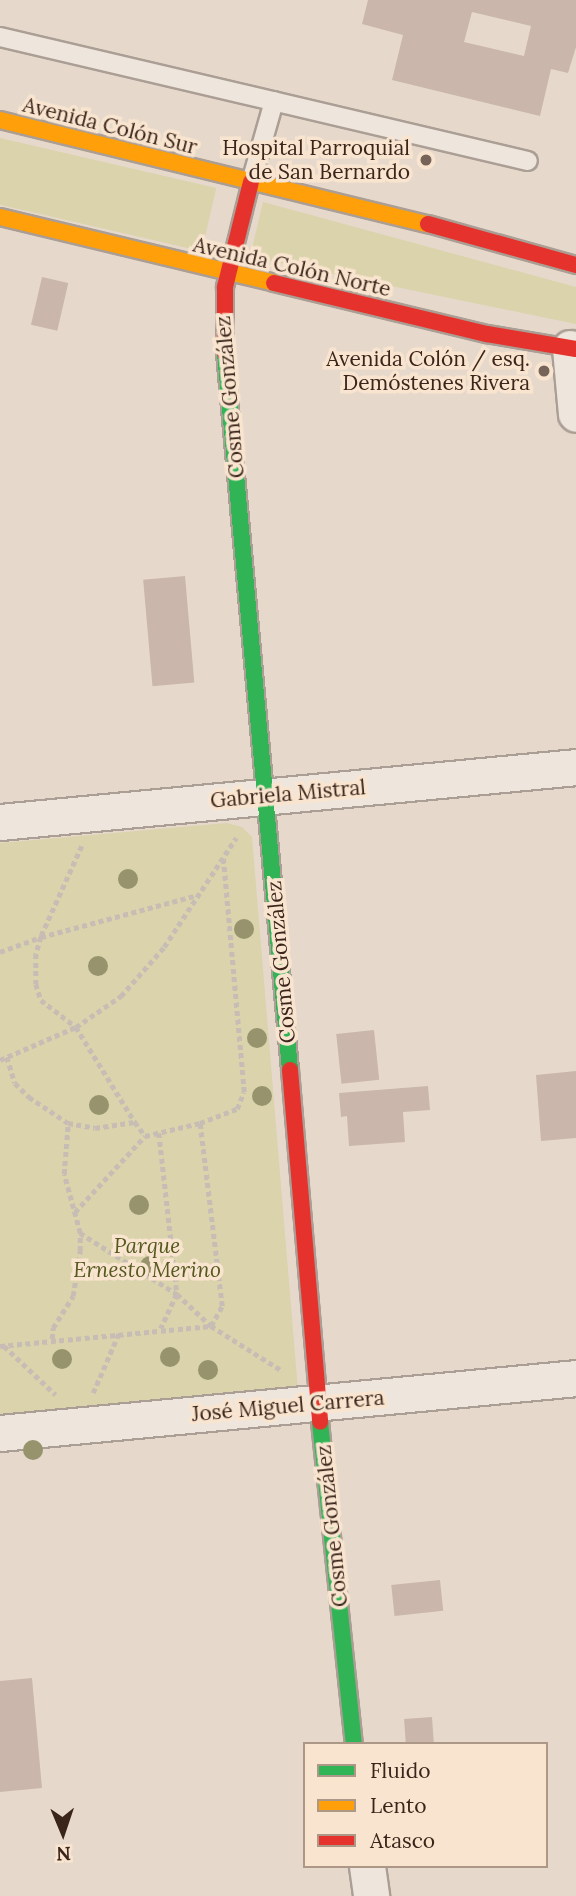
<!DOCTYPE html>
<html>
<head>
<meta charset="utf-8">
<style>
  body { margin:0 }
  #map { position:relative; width:576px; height:1896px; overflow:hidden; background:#e6d9cb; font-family:Lora,serif }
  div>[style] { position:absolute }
  .green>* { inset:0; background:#dad3ac; transform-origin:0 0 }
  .building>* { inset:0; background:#cab6ab; transform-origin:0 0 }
  .path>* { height:4.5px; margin-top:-2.25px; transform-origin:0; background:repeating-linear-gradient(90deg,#c7bdb4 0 5px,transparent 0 8.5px) }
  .roads { filter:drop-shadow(2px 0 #ab9e94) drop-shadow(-2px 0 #ab9e94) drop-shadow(0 2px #ab9e94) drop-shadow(0 -2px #ab9e94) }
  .lane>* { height:18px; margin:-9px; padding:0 9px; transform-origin:9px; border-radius:9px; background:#eee6dd }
  .street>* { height:35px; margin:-17.5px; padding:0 17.5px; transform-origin:17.5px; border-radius:17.5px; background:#eee6dd }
  .fast>* { height:16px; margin:-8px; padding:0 8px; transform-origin:8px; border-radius:8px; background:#30b455 }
  .slow>* { height:16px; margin:-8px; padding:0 8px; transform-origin:8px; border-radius:8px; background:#ff9f0a }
  .jam>* { height:16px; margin:-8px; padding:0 8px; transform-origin:8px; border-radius:8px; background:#e5322d }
  .trees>* { width:20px; height:20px; margin:-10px; border-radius:50%; background:#96936d }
  .dots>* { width:19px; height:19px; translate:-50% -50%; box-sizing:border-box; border:4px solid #f9e5cf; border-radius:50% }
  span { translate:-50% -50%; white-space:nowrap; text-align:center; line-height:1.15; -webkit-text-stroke:7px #f9e5cf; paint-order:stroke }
  .street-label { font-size:21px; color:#3b251b }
  .poi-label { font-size:21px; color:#3b251b }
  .right { translate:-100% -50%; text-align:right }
  .park-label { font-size:21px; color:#555920; font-style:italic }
  .legend { position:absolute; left:303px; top:1742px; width:245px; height:126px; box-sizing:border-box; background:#f9e5cf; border:2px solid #ad9887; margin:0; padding:9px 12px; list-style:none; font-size:21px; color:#3b251b }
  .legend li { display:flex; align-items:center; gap:14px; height:35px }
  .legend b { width:35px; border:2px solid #ad9887 }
  .north { position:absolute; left:28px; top:1798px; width:70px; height:70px; -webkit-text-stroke:5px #f9e5cf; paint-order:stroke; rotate:178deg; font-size:19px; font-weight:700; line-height:28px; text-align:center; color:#3b251b }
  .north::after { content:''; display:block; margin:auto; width:24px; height:32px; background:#3b251b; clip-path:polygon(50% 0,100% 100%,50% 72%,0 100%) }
</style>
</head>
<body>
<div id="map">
  <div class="green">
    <i style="left:0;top:138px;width:222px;height:65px;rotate:13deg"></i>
    <i style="clip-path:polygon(263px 202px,576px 287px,576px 324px,250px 257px)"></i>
    <i style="clip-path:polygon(227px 823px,242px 827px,252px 837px,298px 1390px,0 1423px,0 843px)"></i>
  </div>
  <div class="building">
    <i style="clip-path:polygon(evenodd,368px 0,576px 0,576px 47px,568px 73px,551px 69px,540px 116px,392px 80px,403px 35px,362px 24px,368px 0,472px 12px,531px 26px,524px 56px,464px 42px,472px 12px)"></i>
    <i style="left:42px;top:277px;width:27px;height:49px;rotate:13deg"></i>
    <i style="left:185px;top:576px;width:107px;height:42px;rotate:85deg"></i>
    <i style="left:374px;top:1030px;width:50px;height:38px;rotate:84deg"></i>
    <i style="clip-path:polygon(576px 1071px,576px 1138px,541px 1141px,536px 1075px)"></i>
    <i style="clip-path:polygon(428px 1086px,430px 1110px,403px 1112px,405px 1142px,349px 1146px,347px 1116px,341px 1117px,339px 1093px)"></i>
    <i style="left:440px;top:1580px;width:31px;height:49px;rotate:84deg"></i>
    <i style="clip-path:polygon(32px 1678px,42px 1788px,0 1792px,0 1681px)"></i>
    <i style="left:432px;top:1717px;width:27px;height:28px;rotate:86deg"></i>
  </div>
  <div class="path">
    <i style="left:82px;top:846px;width:100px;rotate:114.3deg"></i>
    <i style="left:41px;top:937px;width:18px;rotate:106deg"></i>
    <i style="left:36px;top:954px;width:30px;rotate:90deg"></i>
    <i style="left:36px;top:984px;width:17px;rotate:73deg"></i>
    <i style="left:41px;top:1000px;width:44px;rotate:37.6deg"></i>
    <i style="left:76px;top:1027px;width:112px;rotate:58.2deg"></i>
    <i style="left:0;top:952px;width:44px;rotate:-20.1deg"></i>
    <i style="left:41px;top:937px;width:158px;rotate:-15deg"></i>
    <i style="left:7px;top:1057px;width:27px;rotate:73deg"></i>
    <i style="left:15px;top:1083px;width:20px;rotate:45deg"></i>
    <i style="left:29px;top:1097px;width:47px;rotate:33.7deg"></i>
    <i style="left:68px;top:1123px;width:27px;rotate:10deg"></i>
    <i style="left:95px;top:1128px;width:40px;rotate:-8.5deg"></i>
    <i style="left:135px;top:1122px;width:17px;rotate:54deg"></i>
    <i style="left:145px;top:1136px;width:57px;rotate:-13.3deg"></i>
    <i style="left:200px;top:1123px;width:40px;rotate:-21deg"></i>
    <i style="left:237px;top:1109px;width:18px;rotate:-68deg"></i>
    <i style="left:244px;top:1092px;width:238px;rotate:-95.1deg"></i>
    <i style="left:0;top:1060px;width:83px;rotate:-23.5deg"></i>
    <i style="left:76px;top:1027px;width:55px;rotate:-34.6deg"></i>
    <i style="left:121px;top:996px;width:65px;rotate:-48.7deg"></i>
    <i style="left:164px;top:947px;width:131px;rotate:-56.6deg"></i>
    <i style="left:159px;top:1133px;width:162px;rotate:83.6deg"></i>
    <i style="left:177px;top:1294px;width:38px;rotate:115deg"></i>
    <i style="left:75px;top:1212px;width:103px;rotate:-47.4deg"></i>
    <i style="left:80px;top:1233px;width:115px;rotate:32.2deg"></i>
    <i style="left:177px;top:1294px;width:47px;rotate:43.3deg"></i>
    <i style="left:211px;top:1326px;width:83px;rotate:32.2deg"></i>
    <i style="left:52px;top:1339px;width:11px;rotate:-85deg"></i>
    <i style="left:53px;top:1328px;width:38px;rotate:-58deg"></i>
    <i style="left:73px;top:1296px;width:46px;rotate:-81.2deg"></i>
    <i style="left:80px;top:1251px;width:18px;rotate:-90deg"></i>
    <i style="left:80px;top:1233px;width:61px;rotate:-105.2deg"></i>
    <i style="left:64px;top:1174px;width:51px;rotate:-85.5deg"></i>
    <i style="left:0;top:1346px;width:212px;rotate:-5.4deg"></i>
    <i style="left:211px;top:1326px;width:23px;rotate:-61deg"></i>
    <i style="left:222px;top:1306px;width:184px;rotate:-96.9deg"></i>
    <i style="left:4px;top:1346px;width:71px;rotate:43.3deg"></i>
    <i style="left:93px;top:1393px;width:65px;rotate:-66.6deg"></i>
  </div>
  <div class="roads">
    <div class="lane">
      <i style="left:0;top:37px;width:542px;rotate:13.22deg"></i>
      <i style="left:251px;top:182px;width:84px;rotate:-74.1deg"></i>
    </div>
    <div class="street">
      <i style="left:570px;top:348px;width:66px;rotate:84.8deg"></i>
      <i style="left:0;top:822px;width:579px;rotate:-5.45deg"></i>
      <i style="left:0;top:1433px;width:579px;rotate:-5.45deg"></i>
      <i style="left:367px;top:1866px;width:30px;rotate:82deg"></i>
    </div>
    <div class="fast">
      <i style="left:225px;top:353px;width:720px;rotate:84.82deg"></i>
      <i style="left:320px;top:1422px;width:324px;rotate:84deg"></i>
    </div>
    <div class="slow">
      <i style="left:0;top:120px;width:440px;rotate:13.7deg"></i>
      <i style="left:0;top:217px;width:282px;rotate:13.5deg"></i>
    </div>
    <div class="jam">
      <i style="left:428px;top:224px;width:154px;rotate:15.5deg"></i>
      <i style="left:274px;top:283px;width:219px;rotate:13.5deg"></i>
      <i style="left:487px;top:334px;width:90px;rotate:9.6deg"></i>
      <i style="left:225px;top:353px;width:66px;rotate:-90deg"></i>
      <i style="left:225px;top:287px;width:108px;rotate:-76.1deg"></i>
      <i style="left:290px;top:1070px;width:353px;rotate:85.1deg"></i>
    </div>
  </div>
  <div class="trees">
    <i style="left:128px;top:879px"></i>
    <i style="left:244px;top:929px"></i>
    <i style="left:98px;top:966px"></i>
    <i style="left:257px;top:1038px"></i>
    <i style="left:262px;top:1096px"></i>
    <i style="left:99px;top:1105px"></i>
    <i style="left:139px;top:1205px"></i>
    <i style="left:150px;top:1266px"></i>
    <i style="left:170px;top:1357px"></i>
    <i style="left:62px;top:1359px"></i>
    <i style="left:208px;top:1370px"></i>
    <i style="left:33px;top:1450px"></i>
  </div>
  <div class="dots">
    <i style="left:426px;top:160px;background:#776459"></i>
    <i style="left:544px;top:371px;background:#776459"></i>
  </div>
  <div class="street-label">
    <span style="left:110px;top:126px;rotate:14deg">Avenida Colón Sur</span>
    <span style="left:292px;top:267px;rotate:13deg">Avenida Colón Norte</span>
    <span style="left:230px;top:397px;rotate:-95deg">Cosme González</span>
    <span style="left:288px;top:794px;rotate:-5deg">Gabriela Mistral</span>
    <span style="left:281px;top:962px;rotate:-95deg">Cosme González</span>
    <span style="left:288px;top:1406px;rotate:-5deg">José Miguel Carrera</span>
    <span style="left:332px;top:1526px;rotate:-96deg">Cosme González</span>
  </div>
  <div class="poi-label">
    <span class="right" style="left:410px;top:160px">Hospital Parroquial<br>de San Bernardo</span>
    <span class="right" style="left:530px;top:371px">Avenida Colón / esq.<br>Demóstenes Rivera</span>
  </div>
  <div class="park-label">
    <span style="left:147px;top:1258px">Parque<br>Ernesto Merino</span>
  </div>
  <ul class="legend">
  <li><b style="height:9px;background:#30b455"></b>Fluido</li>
  <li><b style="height:9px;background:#ff9f0a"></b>Lento</li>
  <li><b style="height:9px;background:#e5322d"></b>Atasco</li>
  </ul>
  <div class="north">N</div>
</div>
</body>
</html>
